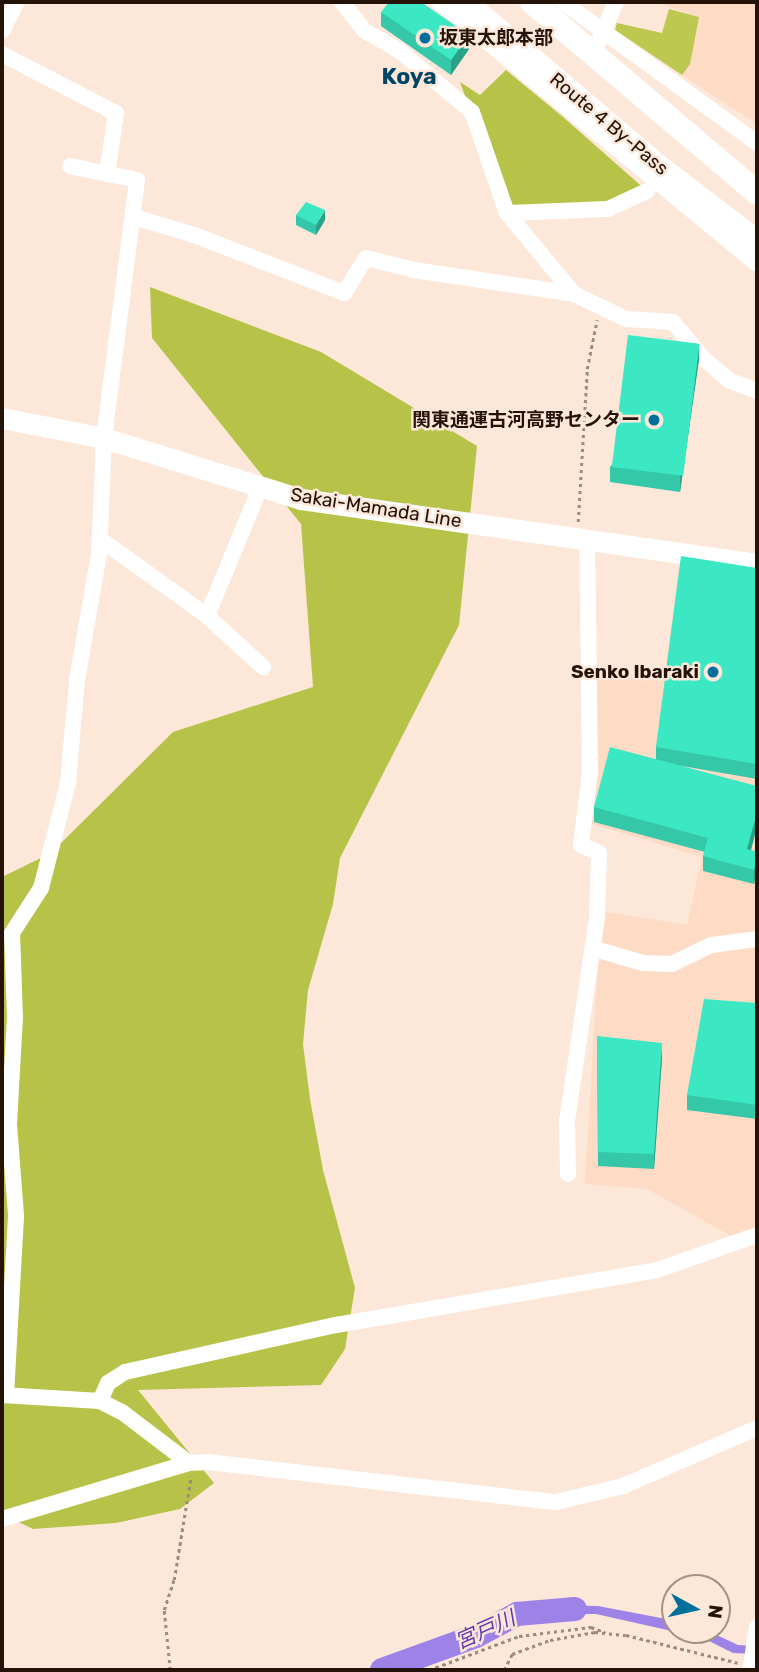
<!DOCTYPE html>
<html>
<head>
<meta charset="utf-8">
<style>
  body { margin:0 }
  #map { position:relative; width:759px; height:1672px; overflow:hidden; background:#fce7d9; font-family:Rubik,"Noto Sans JP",sans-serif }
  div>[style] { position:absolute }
  .built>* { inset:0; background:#fedbc4 }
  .green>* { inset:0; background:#bcc850 }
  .forest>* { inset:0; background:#b7c348 }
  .water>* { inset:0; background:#9d83e7 }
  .river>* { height:24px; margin:-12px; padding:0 12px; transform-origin:12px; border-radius:12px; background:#9d83e7 }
  .path>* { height:2.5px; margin-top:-1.25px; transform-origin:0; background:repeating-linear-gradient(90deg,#9f8b7e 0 3.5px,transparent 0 7px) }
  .minor>* { height:16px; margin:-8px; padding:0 8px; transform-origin:8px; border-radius:8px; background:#fff }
  .major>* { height:21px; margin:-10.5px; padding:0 10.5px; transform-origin:10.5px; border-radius:10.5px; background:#fff }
  .highway>* { height:24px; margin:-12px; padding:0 12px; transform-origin:12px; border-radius:12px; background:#fff }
  .wall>* { inset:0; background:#34c8a8 }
  .shaded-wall>* { inset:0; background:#2aa288 }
  .building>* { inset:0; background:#3ce8c3; transform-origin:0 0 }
  .dots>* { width:19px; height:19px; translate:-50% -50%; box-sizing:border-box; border:4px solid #fce7d9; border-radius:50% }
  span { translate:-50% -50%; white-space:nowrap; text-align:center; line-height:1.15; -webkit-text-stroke:5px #fce7d9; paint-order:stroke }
  .poi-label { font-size:19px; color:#251307; font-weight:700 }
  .left { translate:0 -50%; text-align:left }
  .right { translate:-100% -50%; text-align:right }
  .street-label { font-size:19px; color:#251307 }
  .water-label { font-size:21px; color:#6139ad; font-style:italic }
  .quarter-label { font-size:23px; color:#004664; font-weight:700 }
  .frame { position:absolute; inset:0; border:4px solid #251307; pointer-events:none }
  .north { position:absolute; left:661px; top:1574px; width:70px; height:70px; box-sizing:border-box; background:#fce7d9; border:2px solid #a69285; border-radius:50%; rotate:98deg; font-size:19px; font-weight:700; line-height:28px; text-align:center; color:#251307 }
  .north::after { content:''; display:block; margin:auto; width:24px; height:32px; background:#006f9b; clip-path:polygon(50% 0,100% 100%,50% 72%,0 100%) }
</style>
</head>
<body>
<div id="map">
  <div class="built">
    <i style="clip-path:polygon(655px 2px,757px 2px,757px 124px,682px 75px,690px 64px,699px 17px)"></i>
    <i style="clip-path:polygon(679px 568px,757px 579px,757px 1237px,744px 1243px,647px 1189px,585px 1184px,601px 911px,687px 925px,702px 857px,592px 824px,595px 667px,664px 680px)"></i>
  </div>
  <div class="green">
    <i style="clip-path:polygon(669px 9px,699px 17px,690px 64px,682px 75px,615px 30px,617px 23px,662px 33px)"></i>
  </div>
  <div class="forest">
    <i style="clip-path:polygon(506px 70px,563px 117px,647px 191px,608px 209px,507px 213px,460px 82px,480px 95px)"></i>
    <i style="clip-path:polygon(150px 287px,321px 352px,477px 446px,459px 625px,340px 858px,333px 904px,308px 990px,303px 1044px,310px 1099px,323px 1170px,355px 1288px,345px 1349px,321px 1385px,138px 1390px,214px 1483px,180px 1509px,116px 1523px,33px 1529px,2px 1514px,2px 877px,51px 853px,173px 732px,313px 687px,301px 524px,152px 338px)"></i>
  </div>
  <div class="water">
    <i style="clip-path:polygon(543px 1605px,598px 1606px,661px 1618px,675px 1622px,675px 1630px,706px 1630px,738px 1645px,757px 1646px,757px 1654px,733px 1653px,703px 1638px,596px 1614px,544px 1614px)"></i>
  </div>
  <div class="river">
    <i style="left:382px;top:1670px;width:100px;rotate:-19.9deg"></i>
    <i style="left:476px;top:1636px;width:47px;rotate:-28.2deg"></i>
    <i style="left:517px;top:1614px;width:58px;rotate:-4.9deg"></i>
  </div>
  <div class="path">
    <i style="left:578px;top:522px;width:153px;rotate:-86.6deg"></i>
    <i style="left:587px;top:369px;width:50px;rotate:-78.5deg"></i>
    <i style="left:170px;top:1670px;width:60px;rotate:-95.7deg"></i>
    <i style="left:164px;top:1610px;width:32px;rotate:-72deg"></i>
    <i style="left:174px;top:1580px;width:105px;rotate:-80.7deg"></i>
    <i style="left:429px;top:1670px;width:96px;rotate:-20.7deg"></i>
    <i style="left:519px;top:1636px;width:73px;rotate:-7.1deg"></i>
    <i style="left:591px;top:1627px;width:15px;rotate:20deg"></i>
    <i style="left:504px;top:1670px;width:18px;rotate:-63deg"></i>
    <i style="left:512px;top:1654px;width:40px;rotate:-20.2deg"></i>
    <i style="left:550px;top:1640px;width:46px;rotate:-10.1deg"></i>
    <i style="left:595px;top:1632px;width:31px;rotate:6deg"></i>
    <i style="left:626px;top:1635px;width:115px;rotate:14deg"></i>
  </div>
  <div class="minor">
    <i style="left:342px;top:2px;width:37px;rotate:52deg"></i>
    <i style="left:365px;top:31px;width:40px;rotate:29.7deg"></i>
    <i style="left:400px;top:51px;width:94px;rotate:40.3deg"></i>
    <i style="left:472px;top:112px;width:107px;rotate:70.9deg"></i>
    <i style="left:507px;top:213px;width:105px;rotate:50.4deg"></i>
    <i style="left:439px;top:2px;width:412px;rotate:39.5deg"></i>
    <i style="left:563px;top:2px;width:240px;rotate:36deg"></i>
    <i style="left:2px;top:31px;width:33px;rotate:-63deg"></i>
    <i style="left:599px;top:41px;width:43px;rotate:-66.4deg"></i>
    <i style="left:2px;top:54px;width:128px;rotate:27.4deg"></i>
    <i style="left:116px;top:113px;width:62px;rotate:98.4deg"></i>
    <i style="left:507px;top:213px;width:101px;rotate:-2.3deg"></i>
    <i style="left:608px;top:209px;width:43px;rotate:-24.8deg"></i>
    <i style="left:134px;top:217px;width:63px;rotate:16.7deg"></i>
    <i style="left:194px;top:235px;width:161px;rotate:21.1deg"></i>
    <i style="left:344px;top:293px;width:41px;rotate:-57.8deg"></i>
    <i style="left:366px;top:258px;width:49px;rotate:14deg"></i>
    <i style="left:414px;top:270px;width:162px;rotate:8.5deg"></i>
    <i style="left:574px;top:294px;width:58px;rotate:25.7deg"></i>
    <i style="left:626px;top:319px;width:47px;rotate:3.7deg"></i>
    <i style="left:673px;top:322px;width:44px;rotate:50.5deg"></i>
    <i style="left:701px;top:356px;width:38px;rotate:41deg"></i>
    <i style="left:730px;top:381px;width:29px;rotate:20deg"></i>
    <i style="left:100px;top:539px;width:132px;rotate:35.7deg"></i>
    <i style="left:207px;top:616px;width:139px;rotate:-67.5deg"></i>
    <i style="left:207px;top:616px;width:76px;rotate:42.3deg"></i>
    <i style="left:595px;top:949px;width:50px;rotate:16.3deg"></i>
    <i style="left:643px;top:963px;width:29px;rotate:2deg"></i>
    <i style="left:672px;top:964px;width:43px;rotate:-26deg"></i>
    <i style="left:711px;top:945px;width:46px;rotate:-7.4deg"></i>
    <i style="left:568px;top:1174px;width:53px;rotate:-91.1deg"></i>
    <i style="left:567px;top:1121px;width:206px;rotate:-81.6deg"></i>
    <i style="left:597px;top:917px;width:64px;rotate:-88.2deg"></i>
    <i style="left:599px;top:853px;width:20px;rotate:-156deg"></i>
    <i style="left:581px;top:845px;width:74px;rotate:-83deg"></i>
    <i style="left:590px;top:772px;width:232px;rotate:-90.7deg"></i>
    <i style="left:2px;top:1395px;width:98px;rotate:3.5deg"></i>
    <i style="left:100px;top:1401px;width:25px;rotate:27deg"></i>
    <i style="left:122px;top:1412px;width:84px;rotate:37.3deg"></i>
    <i style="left:6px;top:1395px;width:180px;rotate:-86.8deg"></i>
    <i style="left:16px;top:1215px;width:91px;rotate:-94.4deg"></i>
    <i style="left:9px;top:1124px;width:106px;rotate:-86.8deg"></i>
    <i style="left:15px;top:1018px;width:85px;rotate:-92deg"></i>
    <i style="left:12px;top:933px;width:54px;rotate:-57.2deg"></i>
    <i style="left:41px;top:888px;width:108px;rotate:-75.6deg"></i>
    <i style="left:68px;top:783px;width:103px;rotate:-85deg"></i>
    <i style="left:77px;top:680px;width:128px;rotate:-80.1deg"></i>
    <i style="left:99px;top:554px;width:116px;rotate:-87.5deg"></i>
    <i style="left:104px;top:438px;width:260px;rotate:-82.7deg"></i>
    <i style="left:137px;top:180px;width:68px;rotate:-168.2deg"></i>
    <i style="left:100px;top:1401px;width:20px;rotate:-66deg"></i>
    <i style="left:108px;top:1383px;width:20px;rotate:-33deg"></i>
    <i style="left:125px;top:1372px;width:216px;rotate:-12.6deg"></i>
    <i style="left:336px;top:1325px;width:326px;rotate:-9.7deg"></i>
    <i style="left:657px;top:1270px;width:106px;rotate:-19.3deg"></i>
    <i style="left:2px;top:1519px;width:195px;rotate:-16.7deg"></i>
    <i style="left:189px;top:1463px;width:19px;rotate:-3deg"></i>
    <i style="left:208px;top:1462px;width:350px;rotate:6.6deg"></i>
    <i style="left:556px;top:1502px;width:69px;rotate:-13.4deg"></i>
    <i style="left:623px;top:1486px;width:146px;rotate:-23.4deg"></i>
    <i style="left:751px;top:1667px;width:41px;rotate:-81.7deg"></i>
  </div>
  <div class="major">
    <i style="left:2px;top:418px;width:104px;rotate:11.1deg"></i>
    <i style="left:104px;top:438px;width:206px;rotate:17.2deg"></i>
    <i style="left:301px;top:499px;width:461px;rotate:8.1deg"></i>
  </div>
  <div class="highway">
    <i style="left:465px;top:2px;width:255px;rotate:40.4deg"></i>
    <i style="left:659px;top:167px;width:123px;rotate:37.4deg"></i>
    <i style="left:532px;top:2px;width:295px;rotate:40.3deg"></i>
  </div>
  <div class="wall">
    <i style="clip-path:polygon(381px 12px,469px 49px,451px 75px,381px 26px)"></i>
    <i style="clip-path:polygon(296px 215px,325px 220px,316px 235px,296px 225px)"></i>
    <i style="clip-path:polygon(699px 359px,680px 492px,610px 482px,610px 467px)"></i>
    <i style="clip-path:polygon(757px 568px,757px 779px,682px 766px,757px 827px,751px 850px,757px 852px,754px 884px,703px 871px,703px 856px,705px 852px,594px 822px,594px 807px,656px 759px,656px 747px)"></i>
    <i style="clip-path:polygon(757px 1003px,757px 1119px,687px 1110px,687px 1095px)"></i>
    <i style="clip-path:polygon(597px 1036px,662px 1058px,654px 1169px,598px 1166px)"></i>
  </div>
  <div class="shaded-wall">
    <i style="clip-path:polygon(469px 35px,469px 49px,451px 75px,451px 60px)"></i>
    <i style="clip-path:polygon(325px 210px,325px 220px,316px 235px,316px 225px)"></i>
    <i style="clip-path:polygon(699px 344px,699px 359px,680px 492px,680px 477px)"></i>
    <i style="clip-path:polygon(757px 812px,757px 827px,747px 864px,747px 849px)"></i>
    <i style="clip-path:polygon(757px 858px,757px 873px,754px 884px,754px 870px)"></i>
    <i style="clip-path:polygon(662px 1043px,662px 1058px,654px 1169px,654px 1154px)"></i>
  </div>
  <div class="building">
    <i style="clip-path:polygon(389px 2px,421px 2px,469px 35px,451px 60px,381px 12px)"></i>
    <i style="clip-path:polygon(306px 202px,325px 210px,316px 225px,296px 215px)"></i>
    <i style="left:628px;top:335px;width:72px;height:133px;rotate:7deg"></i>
    <i style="clip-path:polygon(681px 556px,757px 568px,757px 764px,656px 747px)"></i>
    <i style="clip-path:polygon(610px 747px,757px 786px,757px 812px,747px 849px,757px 852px,757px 858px,754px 870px,703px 856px,708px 838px,594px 807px)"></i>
    <i style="clip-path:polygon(704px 999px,757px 1003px,757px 1105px,687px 1095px)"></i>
    <i style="clip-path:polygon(597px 1036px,662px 1043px,654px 1154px,598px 1152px)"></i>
  </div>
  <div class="dots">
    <i style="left:425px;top:38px;background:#006f9b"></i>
    <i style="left:654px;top:420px;background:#006f9b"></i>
    <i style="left:713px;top:672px;background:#006f9b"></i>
  </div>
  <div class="poi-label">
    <span class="left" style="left:439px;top:38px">坂東太郎本部</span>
    <span class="right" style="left:640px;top:420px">関東通運古河高野センター</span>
    <span class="right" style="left:699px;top:672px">Senko Ibaraki</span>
  </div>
  <div class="street-label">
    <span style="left:609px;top:124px;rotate:40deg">Route 4 By-Pass</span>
    <span style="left:376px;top:508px;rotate:9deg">Sakai-Mamada Line</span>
  </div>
  <div class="water-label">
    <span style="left:485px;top:1630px;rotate:-24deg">宮戸川</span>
  </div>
  <div class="quarter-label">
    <span style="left:409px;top:76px">Koya</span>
  </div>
  <div class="frame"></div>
  <div class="north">N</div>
</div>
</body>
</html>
